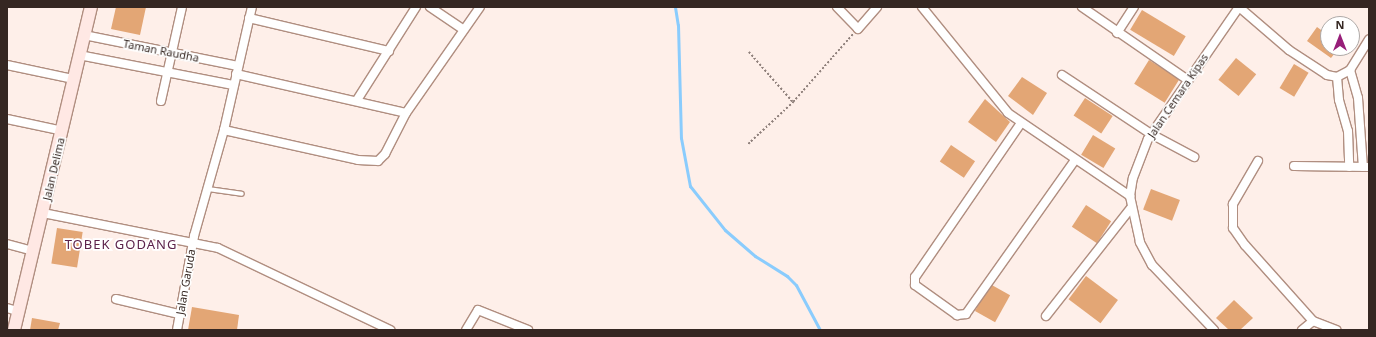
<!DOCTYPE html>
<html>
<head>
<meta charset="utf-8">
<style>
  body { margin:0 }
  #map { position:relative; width:1376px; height:337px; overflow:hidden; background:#feefe9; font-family:"Noto Sans",sans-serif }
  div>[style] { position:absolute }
  .stream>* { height:3px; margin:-1.5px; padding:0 1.5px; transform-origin:1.5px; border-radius:1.5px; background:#8accfd }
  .building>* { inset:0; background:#e3a675; transform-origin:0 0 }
  .path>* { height:1.5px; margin-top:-0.75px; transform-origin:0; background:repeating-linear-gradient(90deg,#90817c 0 2px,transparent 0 4px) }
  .roads { filter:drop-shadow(1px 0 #b08e80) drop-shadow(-1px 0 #b08e80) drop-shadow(0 1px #b08e80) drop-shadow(0 -1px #b08e80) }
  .service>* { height:4px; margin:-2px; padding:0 2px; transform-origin:2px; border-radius:2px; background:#fff }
  .minor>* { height:8px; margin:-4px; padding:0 4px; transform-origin:4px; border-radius:4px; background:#fff }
  .secondary>* { height:12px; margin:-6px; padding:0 6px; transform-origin:6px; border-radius:6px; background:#ffe8e4 }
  span { translate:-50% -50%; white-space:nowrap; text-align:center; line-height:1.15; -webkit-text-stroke:3.5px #fff; paint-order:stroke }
  .street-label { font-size:11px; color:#352722 }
  .quarter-label { font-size:13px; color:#5c224a; letter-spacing:1px }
  .frame { position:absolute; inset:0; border:8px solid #352722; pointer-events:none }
  .north { position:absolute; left:1320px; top:16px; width:40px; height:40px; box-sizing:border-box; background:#fff; border:1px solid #aea9a7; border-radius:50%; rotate:0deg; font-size:11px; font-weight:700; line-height:16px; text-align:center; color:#352722 }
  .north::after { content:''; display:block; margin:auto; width:14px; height:18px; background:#971e79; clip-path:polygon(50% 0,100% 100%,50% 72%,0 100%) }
</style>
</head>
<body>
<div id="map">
  <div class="stream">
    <i style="left:675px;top:7px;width:18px;rotate:81deg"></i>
    <i style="left:678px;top:25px;width:113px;rotate:88.5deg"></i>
    <i style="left:681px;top:138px;width:49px;rotate:79.4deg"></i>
    <i style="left:690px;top:186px;width:56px;rotate:51.5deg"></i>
    <i style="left:725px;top:230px;width:40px;rotate:41deg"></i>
    <i style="left:755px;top:256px;width:38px;rotate:32deg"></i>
    <i style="left:787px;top:276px;width:13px;rotate:45deg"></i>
    <i style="left:796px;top:285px;width:51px;rotate:61.9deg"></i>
  </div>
  <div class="building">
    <i style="clip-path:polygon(116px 7px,146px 7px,140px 35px,111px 29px)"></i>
    <i style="left:1142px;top:10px;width:51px;height:23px;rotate:31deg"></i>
    <i style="clip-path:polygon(1317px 27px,1328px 35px,1328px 48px,1339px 48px,1331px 58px,1307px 41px)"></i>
    <i style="left:1236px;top:58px;width:26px;height:28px;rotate:39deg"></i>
    <i style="left:1149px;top:60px;width:36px;height:28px;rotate:32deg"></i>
    <i style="left:1294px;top:64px;width:17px;height:28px;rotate:31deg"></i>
    <i style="clip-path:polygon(1022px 77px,1047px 93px,1033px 115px,1008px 96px)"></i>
    <i style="left:1085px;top:98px;width:33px;height:21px;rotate:33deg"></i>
    <i style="clip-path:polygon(985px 99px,1010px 122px,996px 142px,968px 122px)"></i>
    <i style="left:1093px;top:135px;width:26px;height:23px;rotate:31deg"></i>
    <i style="left:951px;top:145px;width:29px;height:20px;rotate:34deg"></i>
    <i style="left:1151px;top:189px;width:31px;height:22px;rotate:21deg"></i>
    <i style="left:1086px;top:205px;width:30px;height:26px;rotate:33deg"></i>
    <i style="left:57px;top:228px;width:26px;height:36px;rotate:9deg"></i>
    <i style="left:1086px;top:276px;width:40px;height:29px;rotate:37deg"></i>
    <i style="left:990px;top:284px;width:23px;height:31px;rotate:29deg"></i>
    <i style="clip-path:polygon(1234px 300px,1253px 318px,1240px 330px,1229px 330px,1216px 318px)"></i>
    <i style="clip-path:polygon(192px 307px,239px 315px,237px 330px,188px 330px)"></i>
    <i style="clip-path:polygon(32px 318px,60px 323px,58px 330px,30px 330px)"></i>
  </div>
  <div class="path">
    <i style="left:749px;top:52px;width:67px;rotate:48.7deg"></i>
    <i style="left:748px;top:144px;width:62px;rotate:-43deg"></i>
    <i style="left:793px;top:102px;width:91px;rotate:-48.6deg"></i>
  </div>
  <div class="roads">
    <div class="service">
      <i style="left:208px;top:189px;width:34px;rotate:8deg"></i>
    </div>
    <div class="minor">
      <i style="left:430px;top:7px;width:40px;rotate:34deg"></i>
      <i style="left:837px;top:7px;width:30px;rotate:46deg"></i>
      <i style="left:858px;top:29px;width:29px;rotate:-49deg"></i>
      <i style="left:922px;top:7px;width:136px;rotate:50.9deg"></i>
      <i style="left:1008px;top:113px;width:148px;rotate:34.2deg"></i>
      <i style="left:1082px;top:7px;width:129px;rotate:34.6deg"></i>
      <i style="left:1239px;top:7px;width:66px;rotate:40.7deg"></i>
      <i style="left:1289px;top:50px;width:45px;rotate:33.3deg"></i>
      <i style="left:1327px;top:75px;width:10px;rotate:11deg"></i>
      <i style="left:1337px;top:77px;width:15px;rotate:-28deg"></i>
      <i style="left:1350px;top:70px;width:36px;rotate:-58deg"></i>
      <i style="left:249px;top:18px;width:144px;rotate:13.3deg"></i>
      <i style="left:1117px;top:33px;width:31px;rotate:-57deg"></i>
      <i style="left:84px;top:35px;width:157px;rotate:11.4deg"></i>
      <i style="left:79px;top:55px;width:157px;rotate:11deg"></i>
      <i style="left:7px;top:65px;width:67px;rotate:12deg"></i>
      <i style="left:1350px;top:70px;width:29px;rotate:74deg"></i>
      <i style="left:1358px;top:98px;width:69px;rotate:85.9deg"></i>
      <i style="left:236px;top:74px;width:174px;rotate:12.9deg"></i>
      <i style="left:1062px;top:75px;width:107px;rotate:33.5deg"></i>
      <i style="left:1151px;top:134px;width:49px;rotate:28.1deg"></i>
      <i style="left:1337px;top:77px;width:23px;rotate:85deg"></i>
      <i style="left:1339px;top:100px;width:32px;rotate:74deg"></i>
      <i style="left:1348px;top:131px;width:36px;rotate:88deg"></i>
      <i style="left:357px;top:100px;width:110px;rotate:-57.6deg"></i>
      <i style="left:161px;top:101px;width:96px;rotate:-77.4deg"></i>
      <i style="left:7px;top:119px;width:57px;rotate:12.1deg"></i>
      <i style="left:1021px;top:123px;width:187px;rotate:124.5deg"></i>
      <i style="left:915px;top:277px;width:8px;rotate:90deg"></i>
      <i style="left:915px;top:285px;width:52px;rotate:35.5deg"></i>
      <i style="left:957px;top:315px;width:9px;rotate:-6deg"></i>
      <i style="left:966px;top:314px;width:189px;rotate:-54.7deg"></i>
      <i style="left:224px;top:130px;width:137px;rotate:12.6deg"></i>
      <i style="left:358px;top:160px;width:20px;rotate:3deg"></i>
      <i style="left:378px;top:161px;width:10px;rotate:-45deg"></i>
      <i style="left:385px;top:154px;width:46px;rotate:-62.9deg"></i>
      <i style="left:406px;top:113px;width:129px;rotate:-55.1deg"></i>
      <i style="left:1258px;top:161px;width:50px;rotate:120.2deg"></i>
      <i style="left:1233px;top:204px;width:24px;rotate:90deg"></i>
      <i style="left:1233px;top:228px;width:21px;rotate:55deg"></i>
      <i style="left:1245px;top:245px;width:102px;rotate:48.2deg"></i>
      <i style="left:1294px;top:166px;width:75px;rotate:0.8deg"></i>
      <i style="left:43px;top:213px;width:178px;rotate:11.3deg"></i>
      <i style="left:218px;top:248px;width:191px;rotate:25.5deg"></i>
      <i style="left:7px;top:244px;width:28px;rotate:15deg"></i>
      <i style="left:116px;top:299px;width:65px;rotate:13.4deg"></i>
      <i style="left:7px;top:308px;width:10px;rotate:17deg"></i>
      <i style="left:1046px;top:316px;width:137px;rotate:-51.8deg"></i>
      <i style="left:177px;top:330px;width:96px;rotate:-79.7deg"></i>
      <i style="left:194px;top:236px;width:110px;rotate:-74.2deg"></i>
      <i style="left:224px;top:130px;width:126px;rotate:-77.2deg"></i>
      <i style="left:466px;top:330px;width:23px;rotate:-59deg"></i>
      <i style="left:478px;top:310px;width:54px;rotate:21.8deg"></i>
      <i style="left:1214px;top:330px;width:90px;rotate:-133.6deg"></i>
      <i style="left:1152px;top:265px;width:26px;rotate:-118deg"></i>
      <i style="left:1140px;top:242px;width:47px;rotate:-102.3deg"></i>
      <i style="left:1130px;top:196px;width:18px;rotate:-81deg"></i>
      <i style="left:1133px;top:178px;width:42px;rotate:-69deg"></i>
      <i style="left:1148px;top:139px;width:160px;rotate:-55.4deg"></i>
      <i style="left:1302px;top:330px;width:14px;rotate:-39deg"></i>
      <i style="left:1313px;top:321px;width:25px;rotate:21deg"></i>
    </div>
    <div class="secondary">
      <i style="left:14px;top:330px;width:332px;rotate:-76.6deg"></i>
    </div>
  </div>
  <div class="street-label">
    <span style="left:161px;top:51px;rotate:11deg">Taman Raudha</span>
    <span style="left:1178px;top:96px;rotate:-56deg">Jalan Cemara Kipas</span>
    <span style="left:54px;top:169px;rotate:-77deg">Jalan Delima</span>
    <span style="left:186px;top:282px;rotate:-80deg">Jalan Garuda</span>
  </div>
  <div class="quarter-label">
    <span style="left:121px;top:244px">TOBEK GODANG</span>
  </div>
  <div class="frame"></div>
  <div class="north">N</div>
</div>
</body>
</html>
